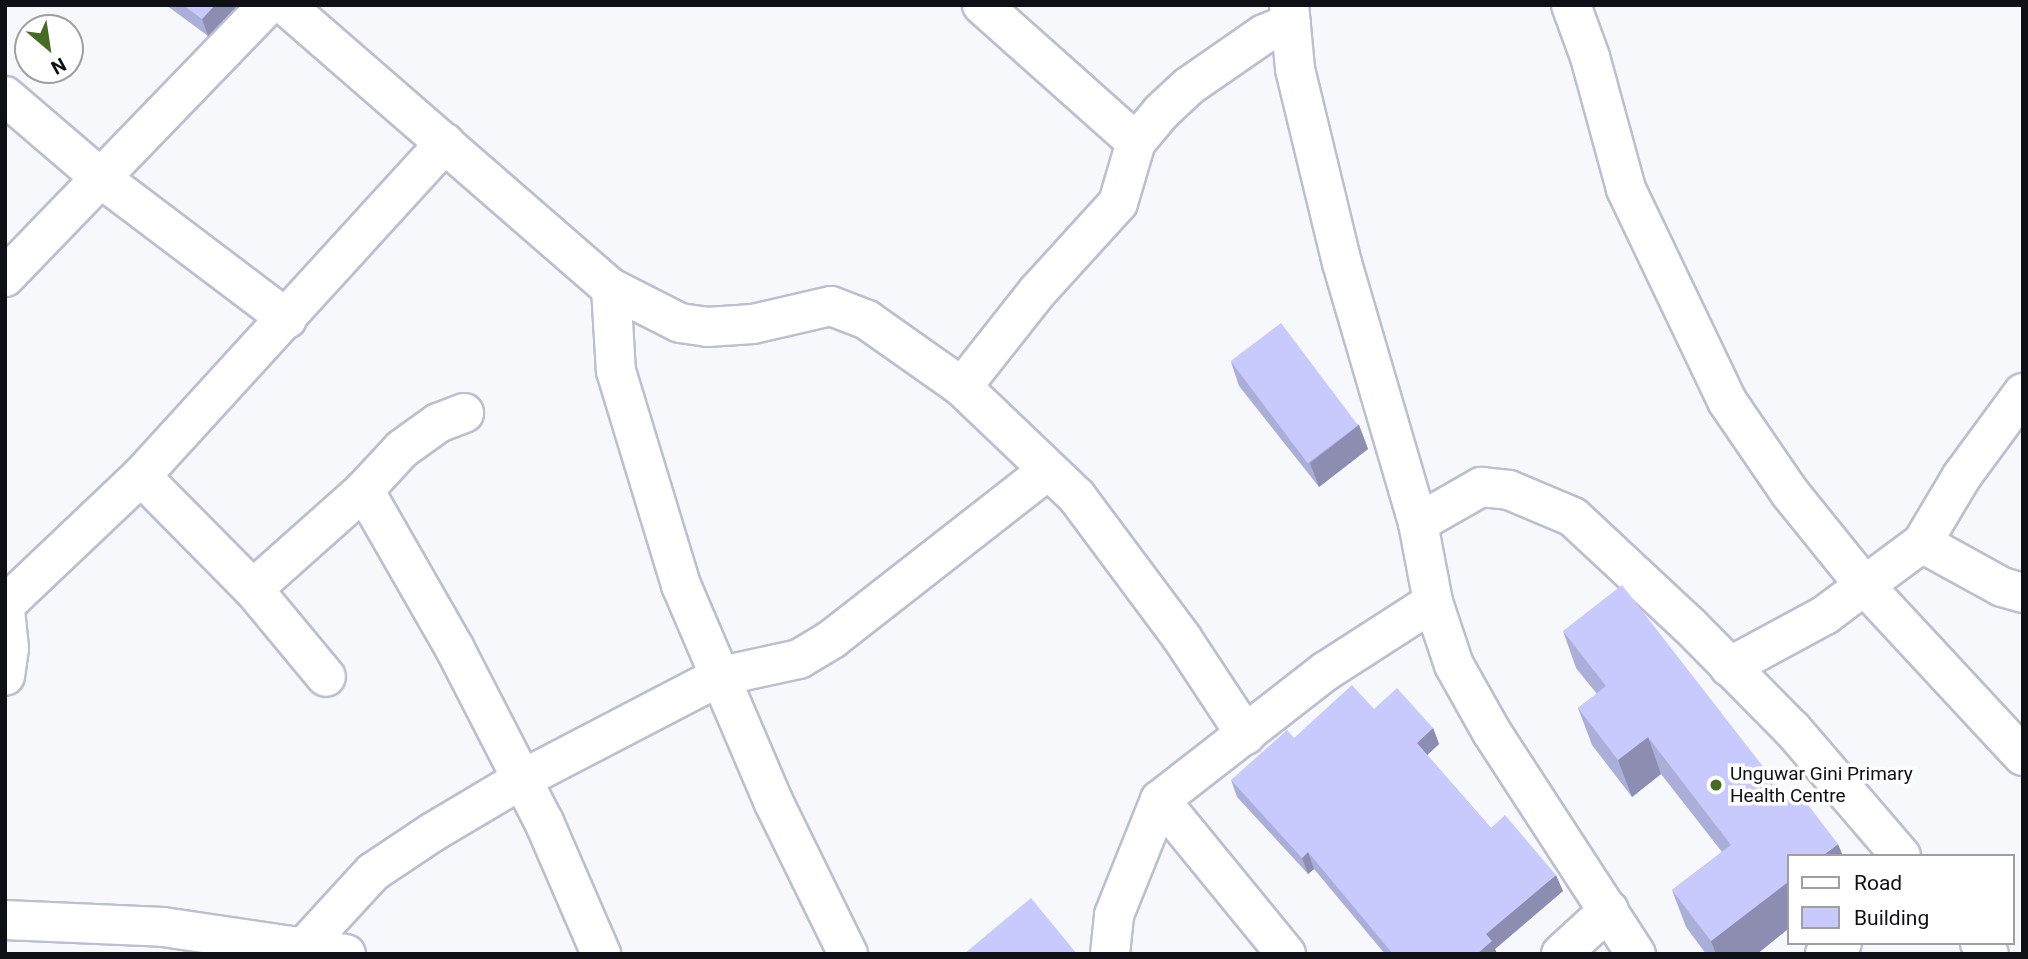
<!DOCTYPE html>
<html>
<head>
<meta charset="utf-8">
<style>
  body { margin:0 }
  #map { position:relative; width:2028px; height:959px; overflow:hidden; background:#f7f8fc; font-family:Roboto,sans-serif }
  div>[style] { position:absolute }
  .roads { filter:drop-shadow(2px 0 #bcbed1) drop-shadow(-2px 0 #bcbed1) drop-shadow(0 2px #bcbed1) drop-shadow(0 -2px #bcbed1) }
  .minor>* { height:38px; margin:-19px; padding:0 19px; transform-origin:19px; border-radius:19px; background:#fff }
  .wall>* { inset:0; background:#acaeda }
  .shaded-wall>* { inset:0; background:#8c8db1 }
  .building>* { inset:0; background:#c8cafd; transform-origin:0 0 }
  .dots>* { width:19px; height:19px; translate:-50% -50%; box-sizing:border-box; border:4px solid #fff; border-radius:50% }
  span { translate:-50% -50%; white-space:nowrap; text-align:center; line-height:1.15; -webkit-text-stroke:7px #fff; paint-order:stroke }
  .poi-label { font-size:19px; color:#0f0f16 }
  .left { translate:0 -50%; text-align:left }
  .frame { position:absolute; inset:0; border:7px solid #0f0f16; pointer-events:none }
  .legend { position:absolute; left:1787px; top:854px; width:228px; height:91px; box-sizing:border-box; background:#fff; border:2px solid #9f9fa2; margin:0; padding:9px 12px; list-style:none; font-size:21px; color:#0f0f16 }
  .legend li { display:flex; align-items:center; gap:14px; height:35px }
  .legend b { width:35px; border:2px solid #9f9fa2 }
  .north { position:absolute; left:14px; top:14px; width:70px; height:70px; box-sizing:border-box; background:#fff; border:2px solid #9f9fa2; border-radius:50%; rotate:151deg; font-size:19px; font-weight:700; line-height:28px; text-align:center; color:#0f0f16 }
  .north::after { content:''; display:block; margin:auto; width:24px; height:32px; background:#466b25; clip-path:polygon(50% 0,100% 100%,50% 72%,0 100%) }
</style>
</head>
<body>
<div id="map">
  <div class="roads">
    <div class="minor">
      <i style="left:285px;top:5px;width:432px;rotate:41deg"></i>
      <i style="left:611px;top:288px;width:77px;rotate:26.9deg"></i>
      <i style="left:680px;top:323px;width:27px;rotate:8deg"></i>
      <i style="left:707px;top:327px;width:46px;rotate:-3.7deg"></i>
      <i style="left:753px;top:324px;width:80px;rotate:-13deg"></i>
      <i style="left:831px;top:306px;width:39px;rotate:21deg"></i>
      <i style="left:867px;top:320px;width:116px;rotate:35.2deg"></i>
      <i style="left:962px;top:387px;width:159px;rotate:43.7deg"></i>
      <i style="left:1077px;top:497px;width:176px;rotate:53.3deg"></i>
      <i style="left:1182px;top:638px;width:116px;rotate:56.6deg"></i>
      <i style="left:982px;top:5px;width:206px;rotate:41.7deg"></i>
      <i style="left:1289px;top:5px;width:64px;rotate:84.6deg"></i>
      <i style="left:1295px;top:69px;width:200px;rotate:76.4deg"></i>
      <i style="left:1342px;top:263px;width:271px;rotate:73.7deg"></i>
      <i style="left:1418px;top:523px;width:80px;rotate:79.2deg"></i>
      <i style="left:1433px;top:602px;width:66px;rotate:71.6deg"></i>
      <i style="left:1454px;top:665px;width:76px;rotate:60.7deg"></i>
      <i style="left:1491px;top:731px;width:266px;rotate:57deg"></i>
      <i style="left:1571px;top:5px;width:55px;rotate:69.9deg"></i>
      <i style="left:1590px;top:57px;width:137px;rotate:74.7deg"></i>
      <i style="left:1626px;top:189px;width:235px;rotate:64.5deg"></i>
      <i style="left:1727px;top:401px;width:112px;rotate:55.6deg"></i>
      <i style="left:1790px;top:493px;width:119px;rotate:51.1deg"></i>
      <i style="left:1865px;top:586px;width:232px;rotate:47.1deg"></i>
      <i style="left:5px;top:96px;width:128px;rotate:40.6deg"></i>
      <i style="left:102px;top:179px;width:232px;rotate:37.1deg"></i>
      <i style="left:5px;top:277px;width:378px;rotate:-46deg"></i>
      <i style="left:611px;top:288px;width:83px;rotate:86.6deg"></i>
      <i style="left:616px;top:371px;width:224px;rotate:73.1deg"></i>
      <i style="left:681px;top:585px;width:237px;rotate:66.9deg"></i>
      <i style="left:774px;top:803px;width:168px;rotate:63.9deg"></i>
      <i style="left:962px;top:387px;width:121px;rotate:-51.7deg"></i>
      <i style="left:1037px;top:292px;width:120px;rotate:-47.7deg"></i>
      <i style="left:1118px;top:203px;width:64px;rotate:-73.6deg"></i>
      <i style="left:1136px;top:142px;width:39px;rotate:-50deg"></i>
      <i style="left:1161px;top:112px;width:38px;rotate:-43deg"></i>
      <i style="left:1189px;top:86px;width:91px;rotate:-34.7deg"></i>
      <i style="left:1264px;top:34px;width:29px;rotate:-22deg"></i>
      <i style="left:141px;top:476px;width:159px;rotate:45.3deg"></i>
      <i style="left:253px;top:589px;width:114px;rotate:50.3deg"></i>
      <i style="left:364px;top:490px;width:183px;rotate:60.2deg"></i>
      <i style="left:455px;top:649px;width:195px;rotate:62.8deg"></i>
      <i style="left:544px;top:822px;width:144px;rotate:66.6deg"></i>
      <i style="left:1418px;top:523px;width:73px;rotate:-29.7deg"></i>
      <i style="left:1481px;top:487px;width:28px;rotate:6deg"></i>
      <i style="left:1509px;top:490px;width:69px;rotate:22.9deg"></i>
      <i style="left:1573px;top:517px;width:160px;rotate:43deg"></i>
      <i style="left:1690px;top:626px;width:146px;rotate:45.3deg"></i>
      <i style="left:1793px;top:730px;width:166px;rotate:49.4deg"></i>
      <i style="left:1922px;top:543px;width:91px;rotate:28.8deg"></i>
      <i style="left:2002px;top:587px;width:22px;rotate:16deg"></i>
      <i style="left:253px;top:589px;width:149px;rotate:-41.7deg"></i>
      <i style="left:364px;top:490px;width:56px;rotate:-47.2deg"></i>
      <i style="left:402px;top:449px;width:44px;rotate:-35.8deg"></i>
      <i style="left:438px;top:423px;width:28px;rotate:-21deg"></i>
      <i style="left:5px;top:605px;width:187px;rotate:-43.5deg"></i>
      <i style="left:141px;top:476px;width:451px;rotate:-47.6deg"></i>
      <i style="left:5px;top:610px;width:38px;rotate:84deg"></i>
      <i style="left:9px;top:648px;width:28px;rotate:98deg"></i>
      <i style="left:1729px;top:667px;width:109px;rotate:-28.4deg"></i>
      <i style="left:1825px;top:615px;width:121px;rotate:-36.6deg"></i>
      <i style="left:1922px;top:543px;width:78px;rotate:-59.2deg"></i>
      <i style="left:1962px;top:476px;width:103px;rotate:-53.7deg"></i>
      <i style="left:1160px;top:800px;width:199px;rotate:50.7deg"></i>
      <i style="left:5px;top:920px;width:158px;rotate:2.5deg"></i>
      <i style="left:163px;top:927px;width:185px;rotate:8.4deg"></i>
      <i style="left:1980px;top:943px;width:14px;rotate:51deg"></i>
      <i style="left:304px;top:947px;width:102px;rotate:-47.4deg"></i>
      <i style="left:373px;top:872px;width:72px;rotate:-33.7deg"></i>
      <i style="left:433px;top:832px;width:100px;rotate:-30.7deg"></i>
      <i style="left:519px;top:781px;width:228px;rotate:-27.5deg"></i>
      <i style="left:721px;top:676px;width:80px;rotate:-12.3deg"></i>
      <i style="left:799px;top:659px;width:39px;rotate:-31deg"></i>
      <i style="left:832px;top:639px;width:274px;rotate:-38deg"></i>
      <i style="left:1110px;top:954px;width:39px;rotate:-84deg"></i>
      <i style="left:1114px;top:915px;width:124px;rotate:-68.2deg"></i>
      <i style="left:1160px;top:800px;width:210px;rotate:-37.9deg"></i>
      <i style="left:1326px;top:671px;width:127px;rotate:-32.8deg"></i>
      <i style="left:1561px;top:954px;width:65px;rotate:-42.5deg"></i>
      <i style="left:1825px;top:954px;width:20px;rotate:-33deg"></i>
    </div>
  </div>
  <div class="wall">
    <i style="clip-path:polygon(166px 5px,236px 5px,237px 6px,208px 36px)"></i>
    <i style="clip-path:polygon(1231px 362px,1359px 425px,1368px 449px,1319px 487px,1239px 386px)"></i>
    <i style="clip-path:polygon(1563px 631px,1788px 856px,1788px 929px,1757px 954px,1706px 954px,1686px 927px,1672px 890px,1722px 852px,1661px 774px,1632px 797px,1592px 745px,1578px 708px,1597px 694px,1576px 668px)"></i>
    <i style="clip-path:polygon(1374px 709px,1433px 728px,1439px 744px,1427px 755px,1491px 828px,1563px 891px,1495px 949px,1497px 954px,1385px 954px,1314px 869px,1308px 874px,1237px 797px,1231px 780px)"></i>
  </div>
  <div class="shaded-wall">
    <i style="clip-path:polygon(215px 5px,237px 6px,208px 36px,202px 19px)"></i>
    <i style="clip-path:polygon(1359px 425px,1368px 449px,1319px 487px,1310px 463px)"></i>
    <i style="clip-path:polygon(1433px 728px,1439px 744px,1423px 759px,1417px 743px)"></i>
    <i style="clip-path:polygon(1648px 737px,1661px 774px,1632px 797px,1618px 760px)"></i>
    <i style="clip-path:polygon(1838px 844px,1843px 856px,1822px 856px)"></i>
    <i style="clip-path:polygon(1308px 852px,1314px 869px,1308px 874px,1302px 858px)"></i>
    <i style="clip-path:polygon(1556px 875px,1563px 891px,1495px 949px,1497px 954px,1477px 954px,1486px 934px)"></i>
    <i style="clip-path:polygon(1788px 882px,1788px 929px,1757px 954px,1716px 954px,1711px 941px)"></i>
  </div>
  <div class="building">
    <i style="clip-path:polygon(183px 5px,215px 5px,202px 19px)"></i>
    <i style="left:1281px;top:323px;width:128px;height:63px;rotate:53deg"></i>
    <i style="clip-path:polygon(1622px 585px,1789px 800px,1799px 793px,1838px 844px,1822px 856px,1788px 856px,1788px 882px,1711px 941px,1672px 890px,1731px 845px,1648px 737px,1618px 760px,1578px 708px,1606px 686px,1563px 631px)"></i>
    <i style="clip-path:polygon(1352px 685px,1374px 709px,1397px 688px,1433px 728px,1417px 743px,1491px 828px,1505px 815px,1556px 875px,1486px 934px,1492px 941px,1477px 954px,1393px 954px,1308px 852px,1302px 858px,1231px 780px,1287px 730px,1294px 738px)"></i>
    <i style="clip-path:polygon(1031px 898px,1077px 954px,964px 954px)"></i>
  </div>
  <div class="dots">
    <i style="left:1716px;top:785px;background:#466b25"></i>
  </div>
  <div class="poi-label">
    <span class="left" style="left:1730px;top:785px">Unguwar Gini Primary<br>Health Centre</span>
  </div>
  <div class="frame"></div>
  <ul class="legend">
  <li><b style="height:9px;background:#fff"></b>Road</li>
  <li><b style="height:19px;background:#c8cafd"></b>Building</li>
  </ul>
  <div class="north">N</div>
</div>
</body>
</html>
